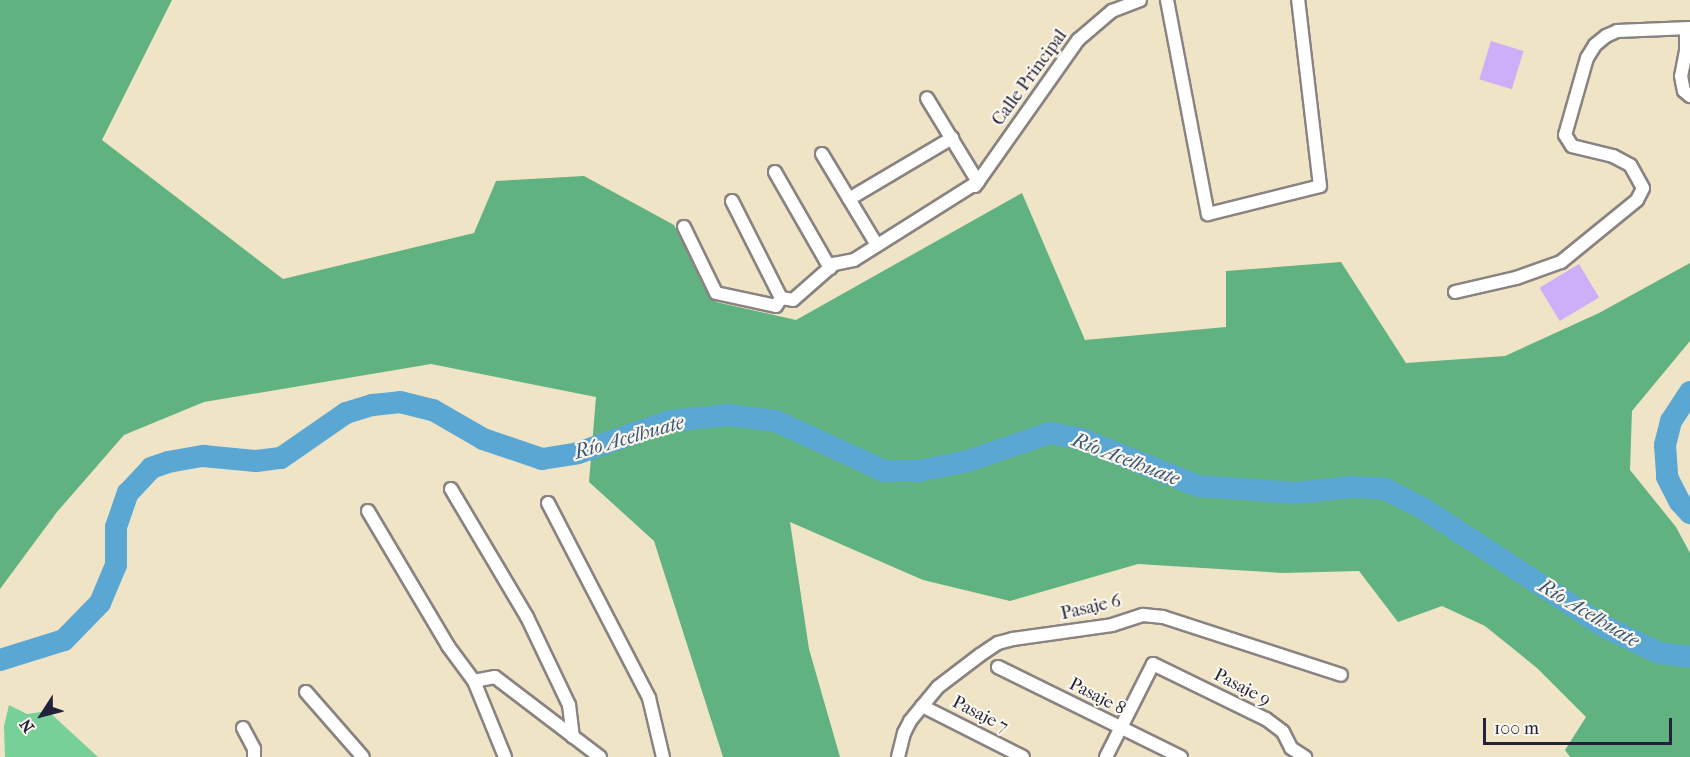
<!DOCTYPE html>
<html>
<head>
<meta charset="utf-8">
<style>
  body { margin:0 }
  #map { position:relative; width:1690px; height:757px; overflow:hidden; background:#f0e4c7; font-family:"IM FELL French Canon",serif }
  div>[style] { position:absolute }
  .green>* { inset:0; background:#76d097 }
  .forest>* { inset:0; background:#60b280 }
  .river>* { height:22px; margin:-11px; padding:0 11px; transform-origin:11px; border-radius:11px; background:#5aa7d3 }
  .building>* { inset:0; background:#cdaef8; transform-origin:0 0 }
  .roads { filter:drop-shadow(2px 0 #898381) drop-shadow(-2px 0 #898381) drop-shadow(0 2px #898381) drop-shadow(0 -2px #898381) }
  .minor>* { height:12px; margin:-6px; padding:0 6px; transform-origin:6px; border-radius:6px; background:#fff }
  span { translate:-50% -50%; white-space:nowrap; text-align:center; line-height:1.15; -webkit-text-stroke:4.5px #fbf7ec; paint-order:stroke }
  .street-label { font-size:18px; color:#22223b }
  .water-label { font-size:20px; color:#385778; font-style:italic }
  .north { position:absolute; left:12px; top:685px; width:60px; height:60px; -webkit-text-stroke:4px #fbf7ec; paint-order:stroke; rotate:234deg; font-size:16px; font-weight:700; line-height:24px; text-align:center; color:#22223b }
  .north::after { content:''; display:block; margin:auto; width:21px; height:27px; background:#22223b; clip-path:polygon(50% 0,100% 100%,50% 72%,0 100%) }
  .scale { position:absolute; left:1483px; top:718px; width:189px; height:27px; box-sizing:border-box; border:3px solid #22223b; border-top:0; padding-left:8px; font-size:18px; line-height:21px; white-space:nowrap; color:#22223b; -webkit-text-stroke:4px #fbf7ec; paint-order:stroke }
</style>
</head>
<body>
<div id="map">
  <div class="green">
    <i style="clip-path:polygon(9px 705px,27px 714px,48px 711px,98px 757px,5px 757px,4px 726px)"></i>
  </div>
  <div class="forest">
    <i style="clip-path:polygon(0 0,172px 0,102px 140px,283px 279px,474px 233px,496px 181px,584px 176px,674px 225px,716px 302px,796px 320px,1022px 193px,1085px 340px,1226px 327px,1226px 271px,1341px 262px,1406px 363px,1505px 356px,1599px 313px,1690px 263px,1690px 341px,1632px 411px,1630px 470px,1676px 527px,1690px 553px,1690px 757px,1570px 757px,1565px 750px,1586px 717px,1537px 668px,1485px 626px,1442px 606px,1398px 622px,1359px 571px,1283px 573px,1138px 564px,1010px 601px,923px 580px,790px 522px,809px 649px,840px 757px,723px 757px,654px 541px,589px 482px,596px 397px,431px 364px,204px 402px,124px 435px,57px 512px,0 589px)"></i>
  </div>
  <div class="river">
    <i style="left:1690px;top:392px;width:35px;rotate:123deg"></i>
    <i style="left:1671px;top:421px;width:25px;rotate:104deg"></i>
    <i style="left:1665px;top:445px;width:32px;rotate:86deg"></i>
    <i style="left:1667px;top:477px;width:28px;rotate:63deg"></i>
    <i style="left:1680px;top:502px;width:15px;rotate:48deg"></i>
    <i style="left:0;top:660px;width:67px;rotate:-17.4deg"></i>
    <i style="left:64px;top:640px;width:52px;rotate:-45.8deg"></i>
    <i style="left:100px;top:603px;width:41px;rotate:-67.2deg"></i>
    <i style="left:116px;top:565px;width:38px;rotate:-90deg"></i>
    <i style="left:116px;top:527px;width:36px;rotate:-71deg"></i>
    <i style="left:128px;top:493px;width:34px;rotate:-47deg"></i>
    <i style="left:151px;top:468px;width:18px;rotate:-19deg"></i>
    <i style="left:168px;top:462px;width:36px;rotate:-10deg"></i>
    <i style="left:203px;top:456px;width:53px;rotate:5.4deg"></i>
    <i style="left:256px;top:461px;width:25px;rotate:-7deg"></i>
    <i style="left:281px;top:458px;width:79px;rotate:-34.7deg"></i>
    <i style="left:346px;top:413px;width:28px;rotate:-17deg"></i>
    <i style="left:373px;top:405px;width:27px;rotate:-6deg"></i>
    <i style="left:400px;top:402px;width:34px;rotate:14deg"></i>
    <i style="left:433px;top:410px;width:58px;rotate:30.1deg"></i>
    <i style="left:483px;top:439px;width:62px;rotate:18.7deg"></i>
    <i style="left:542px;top:459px;width:36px;rotate:-9deg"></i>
    <i style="left:578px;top:453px;width:97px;rotate:-19.2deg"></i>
    <i style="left:670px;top:421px;width:58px;rotate:-5.9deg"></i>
    <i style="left:728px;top:415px;width:48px;rotate:7.1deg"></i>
    <i style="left:776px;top:421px;width:119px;rotate:24.8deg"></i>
    <i style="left:884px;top:471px;width:35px"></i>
    <i style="left:919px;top:471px;width:50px;rotate:-11.5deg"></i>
    <i style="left:968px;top:461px;width:87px;rotate:-18.9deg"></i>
    <i style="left:1050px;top:433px;width:32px;rotate:11deg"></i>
    <i style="left:1081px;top:439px;width:126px;rotate:21.9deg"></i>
    <i style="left:1198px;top:486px;width:97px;rotate:4.1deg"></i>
    <i style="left:1295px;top:493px;width:57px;rotate:-6deg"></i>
    <i style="left:1352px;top:487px;width:33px;rotate:3deg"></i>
    <i style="left:1385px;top:489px;width:44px;rotate:27.1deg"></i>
    <i style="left:1424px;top:509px;width:216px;rotate:33.1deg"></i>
    <i style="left:1605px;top:627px;width:60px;rotate:25.7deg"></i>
    <i style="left:1659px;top:653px;width:31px;rotate:7deg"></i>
  </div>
  <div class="building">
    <i style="left:1491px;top:41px;width:34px;height:40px;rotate:17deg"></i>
    <i style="left:1579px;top:264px;width:39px;height:46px;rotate:59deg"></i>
  </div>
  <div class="roads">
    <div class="minor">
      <i style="left:1167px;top:0;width:218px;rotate:79.2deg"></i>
      <i style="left:1208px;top:214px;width:115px;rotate:-14deg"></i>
      <i style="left:1320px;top:186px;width:187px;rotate:-96.7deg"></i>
      <i style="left:1686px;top:29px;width:22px;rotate:90deg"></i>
      <i style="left:1686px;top:51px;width:25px;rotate:101deg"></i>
      <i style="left:1681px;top:76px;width:15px;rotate:79deg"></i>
      <i style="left:1684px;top:91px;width:8px;rotate:40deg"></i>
      <i style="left:822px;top:154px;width:106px;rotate:58.9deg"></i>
      <i style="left:775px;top:172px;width:111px;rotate:60.2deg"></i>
      <i style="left:975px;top:186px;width:179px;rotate:-54.8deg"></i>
      <i style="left:1078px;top:40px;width:45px;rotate:-40.5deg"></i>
      <i style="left:1112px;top:11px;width:30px;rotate:-21deg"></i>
      <i style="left:849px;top:199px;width:120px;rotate:-30.6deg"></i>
      <i style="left:732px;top:201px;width:109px;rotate:63.2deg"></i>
      <i style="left:781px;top:298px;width:12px;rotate:9deg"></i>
      <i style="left:793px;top:300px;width:55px;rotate:-41.3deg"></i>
      <i style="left:834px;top:264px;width:20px;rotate:-11deg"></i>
      <i style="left:854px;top:260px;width:146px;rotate:-32.2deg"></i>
      <i style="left:978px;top:182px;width:98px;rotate:-121.3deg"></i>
      <i style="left:684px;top:227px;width:73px;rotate:64.1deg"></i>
      <i style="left:716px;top:293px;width:61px;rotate:12.2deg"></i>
      <i style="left:776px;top:306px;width:9px;rotate:-58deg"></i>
      <i style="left:1455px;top:292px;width:63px;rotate:-12.9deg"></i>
      <i style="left:1516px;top:278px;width:48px;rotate:-19.6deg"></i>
      <i style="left:1561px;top:262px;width:98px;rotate:-39.2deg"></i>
      <i style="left:1637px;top:200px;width:13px;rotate:-63deg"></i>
      <i style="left:1643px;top:188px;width:26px;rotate:-119deg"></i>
      <i style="left:1630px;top:165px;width:19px;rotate:-152deg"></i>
      <i style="left:1613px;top:156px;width:42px;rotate:-166.3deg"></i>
      <i style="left:1572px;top:146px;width:13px;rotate:-122deg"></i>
      <i style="left:1565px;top:135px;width:80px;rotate:-74.1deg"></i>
      <i style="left:1587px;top:58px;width:15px;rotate:-58deg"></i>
      <i style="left:1595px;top:45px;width:14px;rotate:-39deg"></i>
      <i style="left:1606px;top:36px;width:12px;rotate:-24deg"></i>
      <i style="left:1617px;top:31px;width:73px;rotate:-2.4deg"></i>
      <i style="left:451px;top:489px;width:149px;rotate:59.3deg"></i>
      <i style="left:527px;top:617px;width:98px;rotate:64.5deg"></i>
      <i style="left:569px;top:705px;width:32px;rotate:83deg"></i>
      <i style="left:548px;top:503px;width:220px;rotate:62.6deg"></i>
      <i style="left:649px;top:698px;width:61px;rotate:76.7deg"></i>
      <i style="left:368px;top:511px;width:157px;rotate:59.3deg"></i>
      <i style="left:448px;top:646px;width:44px;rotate:53.4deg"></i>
      <i style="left:474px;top:681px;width:82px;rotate:67.8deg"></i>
      <i style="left:998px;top:667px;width:204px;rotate:26.2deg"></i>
      <i style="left:474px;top:681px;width:21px;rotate:-11deg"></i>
      <i style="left:495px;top:677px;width:132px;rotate:37.3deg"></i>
      <i style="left:306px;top:692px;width:86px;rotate:48.8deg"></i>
      <i style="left:922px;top:706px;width:113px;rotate:26.8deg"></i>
      <i style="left:243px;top:728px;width:24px;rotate:62deg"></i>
      <i style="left:254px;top:749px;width:8px;rotate:90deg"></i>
      <i style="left:898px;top:757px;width:25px;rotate:-76deg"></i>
      <i style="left:904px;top:733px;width:13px;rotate:-63deg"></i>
      <i style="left:910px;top:721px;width:44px;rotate:-50.5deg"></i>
      <i style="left:938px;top:687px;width:53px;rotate:-37.3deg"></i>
      <i style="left:980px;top:655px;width:22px;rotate:-34deg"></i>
      <i style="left:998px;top:643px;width:16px;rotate:-15deg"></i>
      <i style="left:1013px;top:639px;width:100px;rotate:-8deg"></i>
      <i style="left:1112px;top:625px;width:33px;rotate:-18deg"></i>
      <i style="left:1143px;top:615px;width:20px;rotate:6deg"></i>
      <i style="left:1163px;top:617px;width:187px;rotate:18deg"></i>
      <i style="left:1106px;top:757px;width:104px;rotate:-63.2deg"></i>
      <i style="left:1153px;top:664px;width:126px;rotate:26deg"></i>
      <i style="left:1266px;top:719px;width:21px;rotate:37deg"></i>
      <i style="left:1283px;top:732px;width:18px;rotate:63deg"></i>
      <i style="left:1291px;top:748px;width:17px;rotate:33deg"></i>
    </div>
  </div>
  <div class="street-label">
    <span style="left:1030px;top:78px;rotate:-54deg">Calle Principal</span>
    <span style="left:1091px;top:608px;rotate:-13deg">Pasaje 6</span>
    <span style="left:1242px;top:688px;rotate:27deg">Pasaje 9</span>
    <span style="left:1097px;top:697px;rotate:27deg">Pasaje 8</span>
    <span style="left:980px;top:715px;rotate:27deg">Pasaje 7</span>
  </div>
  <div class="water-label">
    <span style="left:629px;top:437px;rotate:-16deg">Río Acelhuate</span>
    <span style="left:1126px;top:459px;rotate:21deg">Río Acelhuate</span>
    <span style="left:1589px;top:613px;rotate:31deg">Río Acelhuate</span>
  </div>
  <div class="north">N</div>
  <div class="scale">100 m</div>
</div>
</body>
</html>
